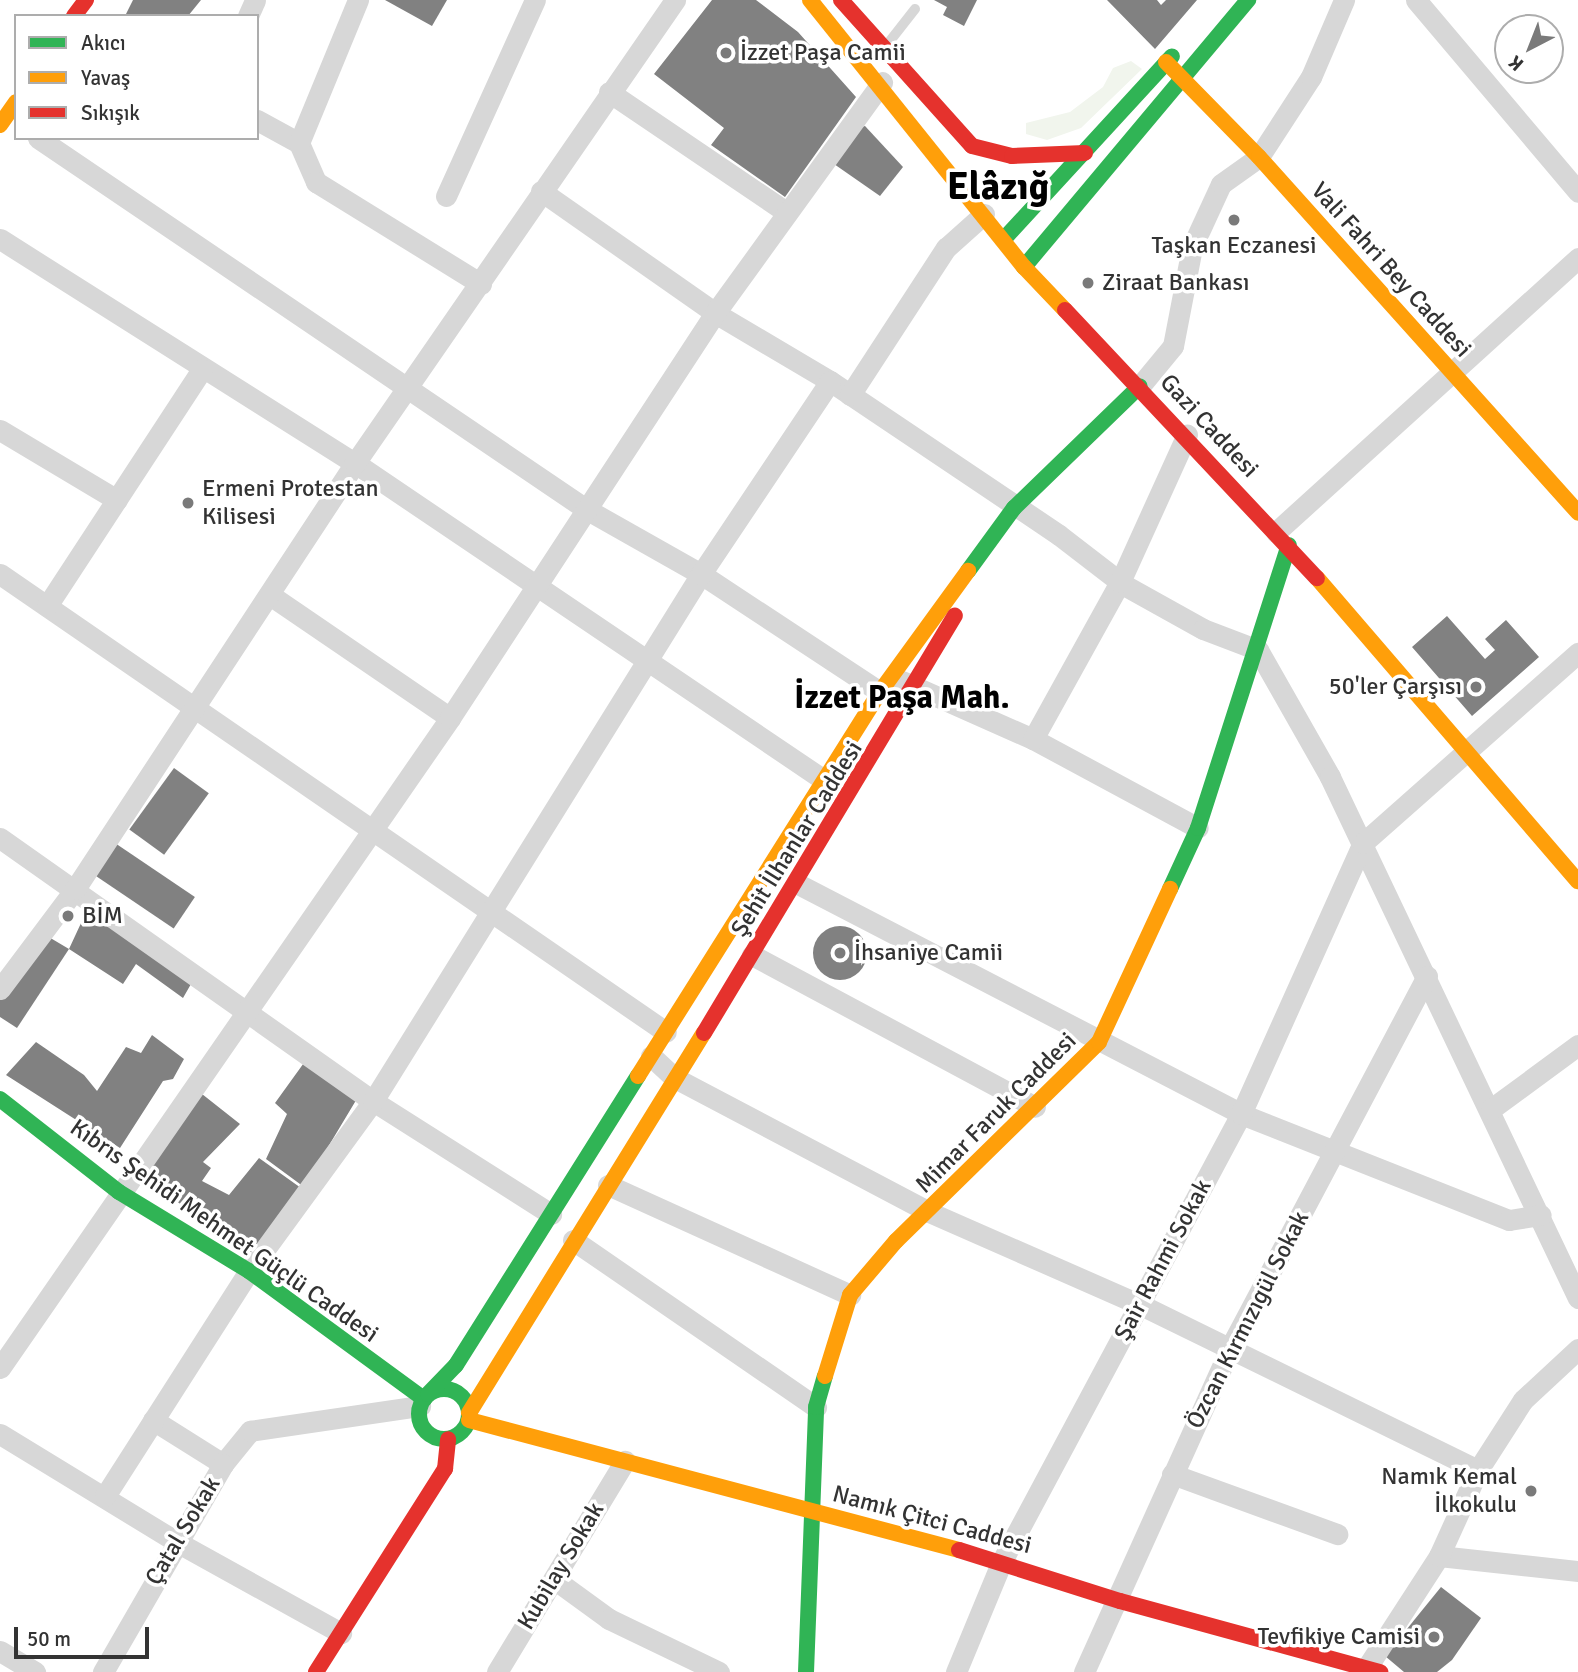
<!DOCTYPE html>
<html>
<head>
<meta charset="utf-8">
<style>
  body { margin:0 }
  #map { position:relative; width:1578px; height:1672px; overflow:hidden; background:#fff; font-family:Signika,sans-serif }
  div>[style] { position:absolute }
  .green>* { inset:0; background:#f1f5ed }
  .building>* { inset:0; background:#818181; transform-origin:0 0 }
  .round { border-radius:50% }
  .lane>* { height:10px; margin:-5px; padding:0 5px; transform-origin:5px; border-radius:5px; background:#d7d7d7 }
  .street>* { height:21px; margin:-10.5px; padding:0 10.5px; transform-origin:10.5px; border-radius:10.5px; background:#d7d7d7 }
  .fast>* { height:16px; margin:-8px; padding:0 8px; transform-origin:8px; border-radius:8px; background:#30b455 }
  .fast>.ring { margin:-8px; padding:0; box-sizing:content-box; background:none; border:16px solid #30b455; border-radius:50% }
  .slow>* { height:16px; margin:-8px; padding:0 8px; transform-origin:8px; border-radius:8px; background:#ff9f0a }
  .jam>* { height:16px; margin:-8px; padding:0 8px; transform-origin:8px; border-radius:8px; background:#e5322d }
  .dots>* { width:19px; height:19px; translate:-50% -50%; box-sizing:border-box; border:4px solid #fff; border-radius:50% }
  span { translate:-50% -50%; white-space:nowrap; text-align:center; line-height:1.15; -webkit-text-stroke:7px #fff; paint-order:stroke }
  .poi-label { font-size:24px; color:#333 }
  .left { translate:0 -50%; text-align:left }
  .right { translate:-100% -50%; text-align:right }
  .street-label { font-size:24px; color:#333 }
  .district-label { font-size:32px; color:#000; font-weight:700 }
  .town-label { font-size:38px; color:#000; font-weight:700 }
  .legend { position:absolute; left:14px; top:14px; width:245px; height:126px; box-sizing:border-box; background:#fff; border:2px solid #adadad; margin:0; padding:9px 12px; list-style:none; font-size:21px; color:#333 }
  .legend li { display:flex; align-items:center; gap:14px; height:35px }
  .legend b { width:35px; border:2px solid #adadad }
  .north { position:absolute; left:1494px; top:14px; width:70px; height:70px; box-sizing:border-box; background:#fff; border:2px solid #adadad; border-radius:50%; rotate:222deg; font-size:19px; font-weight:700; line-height:28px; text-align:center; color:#333 }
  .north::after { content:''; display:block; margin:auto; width:24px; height:32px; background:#7a7a7a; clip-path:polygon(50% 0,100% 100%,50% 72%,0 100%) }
  .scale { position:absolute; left:14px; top:1627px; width:135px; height:32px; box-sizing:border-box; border:4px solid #333; border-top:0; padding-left:9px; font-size:21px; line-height:24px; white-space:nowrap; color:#333; -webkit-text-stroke:5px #fff; paint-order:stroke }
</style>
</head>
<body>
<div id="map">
  <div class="green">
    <i style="clip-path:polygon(1131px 61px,1142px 69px,1081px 128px,1047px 140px,1026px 134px,1026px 123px,1070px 112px,1103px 87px,1113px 68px)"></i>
  </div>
  <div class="building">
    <i style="clip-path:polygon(133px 0,201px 0,188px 16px,125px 16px)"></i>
    <i style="clip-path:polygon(385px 0,447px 0,432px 26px)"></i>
    <i style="clip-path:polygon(712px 0,756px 0,798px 32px,856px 97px,785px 197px,711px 145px,724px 128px,654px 74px)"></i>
    <i style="clip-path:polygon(934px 0,977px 0,964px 26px,943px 15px,947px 7px)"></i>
    <i style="clip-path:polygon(1107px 0,1157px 0,1161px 5px,1166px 0,1197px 0,1155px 49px)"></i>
    <i style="clip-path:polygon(865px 126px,903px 167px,880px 196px,834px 164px,857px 128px)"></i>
    <i style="clip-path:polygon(1447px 616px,1485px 659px,1495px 650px,1485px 639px,1506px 620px,1539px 657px,1472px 716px,1412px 647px)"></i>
    <i style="left:174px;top:768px;width:43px;height:76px;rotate:36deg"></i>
    <i style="left:112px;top:841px;width:100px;height:38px;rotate:34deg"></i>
    <i style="clip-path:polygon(88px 908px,195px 977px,183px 998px,136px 964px,123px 984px,69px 949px)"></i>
    <i class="round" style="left:813px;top:926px;width:54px;height:54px"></i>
    <i style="clip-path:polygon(42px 933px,69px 949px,17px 1028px,0 1017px,0 989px)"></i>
    <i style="clip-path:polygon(152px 1035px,184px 1059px,173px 1079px,163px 1081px,120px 1148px,6px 1075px,36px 1042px,84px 1075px,97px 1091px,126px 1047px,141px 1053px)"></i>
    <i style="clip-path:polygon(306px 1060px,358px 1097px,304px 1187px,266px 1159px,287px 1114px,275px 1103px)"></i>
    <i style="clip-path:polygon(202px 1094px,240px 1124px,203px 1162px,211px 1168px,202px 1181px,229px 1195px,259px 1158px,301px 1188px,251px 1253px,140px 1176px)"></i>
    <i style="clip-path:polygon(1441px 1587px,1481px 1618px,1452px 1660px,1437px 1672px,1404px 1672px,1385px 1656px)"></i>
  </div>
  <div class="lane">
    <i style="left:886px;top:46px;width:47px;rotate:-51.9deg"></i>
  </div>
  <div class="street">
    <i style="left:1416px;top:0;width:251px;rotate:49.8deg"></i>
    <i style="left:248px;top:16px;width:17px;rotate:-66deg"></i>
    <i style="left:609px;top:92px;width:214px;rotate:34.1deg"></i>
    <i style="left:257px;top:120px;width:48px;rotate:28.7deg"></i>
    <i style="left:299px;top:143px;width:43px;rotate:66.4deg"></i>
    <i style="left:316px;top:182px;width:194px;rotate:31.7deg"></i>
    <i style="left:38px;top:138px;width:662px;rotate:34.1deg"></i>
    <i style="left:586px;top:509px;width:132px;rotate:29.5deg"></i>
    <i style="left:701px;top:574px;width:214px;rotate:33.4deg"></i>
    <i style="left:299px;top:143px;width:155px;rotate:-67.6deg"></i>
    <i style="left:541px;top:191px;width:213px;rotate:35deg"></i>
    <i style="left:715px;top:313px;width:134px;rotate:30.6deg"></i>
    <i style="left:830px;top:381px;width:276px;rotate:33.9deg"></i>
    <i style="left:1059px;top:535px;width:82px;rotate:37.6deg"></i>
    <i style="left:1124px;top:585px;width:90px;rotate:29.1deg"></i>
    <i style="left:1203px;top:629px;width:59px;rotate:20.9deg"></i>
    <i style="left:1258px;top:650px;width:146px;rotate:60.4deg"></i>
    <i style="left:1330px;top:777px;width:577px;rotate:64.55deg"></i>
    <i style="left:446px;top:196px;width:215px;rotate:-65.6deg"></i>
    <i style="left:0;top:239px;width:420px;rotate:32.3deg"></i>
    <i style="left:355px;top:463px;width:566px;rotate:34.06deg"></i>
    <i style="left:1140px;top:386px;width:52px;rotate:-50.5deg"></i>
    <i style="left:1173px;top:346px;width:101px;rotate:-79.1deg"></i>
    <i style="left:1192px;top:247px;width:69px;rotate:-65.3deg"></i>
    <i style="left:1221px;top:184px;width:47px;rotate:-35.4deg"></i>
    <i style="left:1259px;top:157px;width:95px;rotate:-57deg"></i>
    <i style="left:1311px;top:77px;width:84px;rotate:-66.8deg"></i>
    <i style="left:850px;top:395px;width:176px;rotate:-56.9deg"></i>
    <i style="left:946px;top:248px;width:51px;rotate:-41.8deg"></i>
    <i style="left:0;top:430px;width:136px;rotate:30.9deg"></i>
    <i style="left:1276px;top:532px;width:408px;rotate:-42.2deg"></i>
    <i style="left:0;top:574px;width:808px;rotate:34.52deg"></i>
    <i style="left:270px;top:595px;width:218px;rotate:34.3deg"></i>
    <i style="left:47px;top:606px;width:283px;rotate:-56.8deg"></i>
    <i style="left:902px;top:681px;width:143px;rotate:23.9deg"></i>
    <i style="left:1033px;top:739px;width:187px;rotate:28.3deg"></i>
    <i style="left:1033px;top:739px;width:179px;rotate:-61deg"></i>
    <i style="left:1120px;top:582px;width:162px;rotate:-65.6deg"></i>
    <i style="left:0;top:838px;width:456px;rotate:35.2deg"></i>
    <i style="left:373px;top:1101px;width:211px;rotate:32.4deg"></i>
    <i style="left:798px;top:884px;width:499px;rotate:27.4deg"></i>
    <i style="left:1241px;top:1114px;width:288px;rotate:21.6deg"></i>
    <i style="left:1509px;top:1220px;width:32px;rotate:-9deg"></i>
    <i style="left:752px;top:955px;width:321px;rotate:28.2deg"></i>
    <i style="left:0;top:989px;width:125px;rotate:-53.1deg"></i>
    <i style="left:75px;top:889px;width:510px;rotate:-56.68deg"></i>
    <i style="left:355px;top:463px;width:563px;rotate:-55.35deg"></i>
    <i style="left:651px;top:1056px;width:33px;rotate:43deg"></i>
    <i style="left:675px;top:1078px;width:287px;rotate:27.8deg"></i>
    <i style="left:929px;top:1212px;width:229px;rotate:23.7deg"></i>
    <i style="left:1139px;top:1304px;width:377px;rotate:26.1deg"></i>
    <i style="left:1491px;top:1109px;width:108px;rotate:-36.3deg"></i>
    <i style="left:608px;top:1185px;width:266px;rotate:24.4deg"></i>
    <i style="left:573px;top:1240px;width:295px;rotate:34.5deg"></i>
    <i style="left:0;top:1368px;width:791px;rotate:-55.3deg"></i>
    <i style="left:450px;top:718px;width:484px;rotate:-56.8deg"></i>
    <i style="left:715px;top:313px;width:285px;rotate:-54.1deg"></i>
    <i style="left:153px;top:1420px;width:83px;rotate:32.2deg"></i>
    <i style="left:223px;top:1464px;width:43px;rotate:-50.7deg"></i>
    <i style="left:250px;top:1431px;width:172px;rotate:-8.4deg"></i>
    <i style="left:0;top:1434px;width:205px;rotate:31.4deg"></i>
    <i style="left:175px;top:1541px;width:190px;rotate:29deg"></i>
    <i style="left:1172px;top:1474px;width:176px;rotate:20deg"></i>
    <i style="left:105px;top:1496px;width:267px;rotate:-57.4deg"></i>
    <i style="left:249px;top:1271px;width:210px;rotate:-53.9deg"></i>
    <i style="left:373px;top:1101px;width:621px;rotate:-58.1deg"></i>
    <i style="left:701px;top:574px;width:232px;rotate:-56.2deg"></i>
    <i style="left:1439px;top:1556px;width:140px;rotate:6.2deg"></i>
    <i style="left:554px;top:1579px;width:68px;rotate:36deg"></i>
    <i style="left:609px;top:1619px;width:122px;rotate:25.7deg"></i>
    <i style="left:0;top:1651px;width:41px;rotate:31deg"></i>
    <i style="left:103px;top:1672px;width:240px;rotate:-60deg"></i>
    <i style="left:497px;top:1672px;width:247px;rotate:-58.8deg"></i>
    <i style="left:956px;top:1672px;width:120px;rotate:-67.5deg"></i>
    <i style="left:1002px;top:1561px;width:507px;rotate:-61.87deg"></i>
    <i style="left:1241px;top:1114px;width:297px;rotate:-65.8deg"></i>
    <i style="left:1363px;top:843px;width:287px;rotate:-41.5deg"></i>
    <i style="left:1084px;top:1672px;width:355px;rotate:-65.7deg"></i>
    <i style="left:1230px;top:1348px;width:421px;rotate:-62.1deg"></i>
    <i style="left:1364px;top:1672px;width:138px;rotate:-57.1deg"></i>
    <i style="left:1439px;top:1556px;width:94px;rotate:-65.6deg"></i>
    <i style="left:1478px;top:1470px;width:83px;rotate:-57.3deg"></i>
    <i style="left:1523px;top:1400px;width:75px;rotate:-42.8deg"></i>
  </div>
  <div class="fast">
    <i style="left:1004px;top:239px;width:248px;rotate:-47.4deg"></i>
    <i style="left:1024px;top:267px;width:349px;rotate:-50deg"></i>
    <i style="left:968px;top:571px;width:78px;rotate:-53.9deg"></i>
    <i style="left:1014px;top:508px;width:175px;rotate:-44.1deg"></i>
    <i style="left:1170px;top:889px;width:67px;rotate:-65.3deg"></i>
    <i style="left:1198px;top:828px;width:297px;rotate:-72.2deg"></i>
    <i style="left:0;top:1099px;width:151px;rotate:38deg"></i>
    <i style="left:119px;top:1192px;width:152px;rotate:31.3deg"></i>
    <i style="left:249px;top:1271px;width:217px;rotate:36.2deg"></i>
    <i class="ring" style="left:419px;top:1389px;width:34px;height:34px"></i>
    <i style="left:428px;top:1394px;width:40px;rotate:-46deg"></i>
    <i style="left:456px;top:1365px;width:342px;rotate:-57.8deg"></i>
    <i style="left:806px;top:1672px;width:265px;rotate:-87.8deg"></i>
    <i style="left:816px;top:1407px;width:32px;rotate:-74deg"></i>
  </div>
  <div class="slow">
    <i style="left:810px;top:0;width:342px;rotate:51.3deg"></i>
    <i style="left:1024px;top:267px;width:59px;rotate:46.4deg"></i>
    <i style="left:1166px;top:62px;width:133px;rotate:45.6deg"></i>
    <i style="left:1259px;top:157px;width:478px;rotate:48.1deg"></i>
    <i style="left:0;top:125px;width:28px;rotate:-55deg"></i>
    <i style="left:1317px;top:578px;width:400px;rotate:49.3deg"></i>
    <i style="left:638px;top:1076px;width:454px;rotate:-57.8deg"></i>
    <i style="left:880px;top:692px;width:150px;rotate:-54deg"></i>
    <i style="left:825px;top:1376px;width:85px;rotate:-72.8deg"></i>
    <i style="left:850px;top:1295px;width:71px;rotate:-49.6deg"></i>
    <i style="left:896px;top:1241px;width:284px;rotate:-44.4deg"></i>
    <i style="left:1099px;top:1042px;width:169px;rotate:-65.1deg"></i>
    <i style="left:469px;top:1413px;width:447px;rotate:-58.3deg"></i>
    <i style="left:469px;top:1420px;width:507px;rotate:14.86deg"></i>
  </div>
  <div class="jam">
    <i style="left:841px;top:0;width:196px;rotate:48.1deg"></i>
    <i style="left:972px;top:146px;width:41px;rotate:14deg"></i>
    <i style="left:1012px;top:156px;width:73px;rotate:-2.4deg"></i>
    <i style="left:74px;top:16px;width:20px;rotate:-53deg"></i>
    <i style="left:1065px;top:310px;width:368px;rotate:46.8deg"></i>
    <i style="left:704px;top:1033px;width:487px;rotate:-59deg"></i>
    <i style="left:959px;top:1550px;width:169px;rotate:17.6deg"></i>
    <i style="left:1120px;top:1601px;width:270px;rotate:15.3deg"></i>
    <i style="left:316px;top:1672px;width:241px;rotate:-57.6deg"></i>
    <i style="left:445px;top:1469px;width:30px;rotate:-84deg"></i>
  </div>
  <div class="dots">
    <i style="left:726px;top:53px;background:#7a7a7a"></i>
    <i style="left:1234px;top:220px;background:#7a7a7a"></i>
    <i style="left:1088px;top:283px;background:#7a7a7a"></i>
    <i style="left:188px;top:503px;background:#7a7a7a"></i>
    <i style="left:1476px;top:687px;background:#7a7a7a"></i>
    <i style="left:68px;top:916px;background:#7a7a7a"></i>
    <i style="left:840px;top:953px;background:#7a7a7a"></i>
    <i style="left:1531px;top:1491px;background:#7a7a7a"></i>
    <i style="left:1434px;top:1637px;background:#7a7a7a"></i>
  </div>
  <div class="poi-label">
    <span class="left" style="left:740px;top:53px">İzzet Paşa Camii</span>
    <span style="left:1234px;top:246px">Taşkan Eczanesi</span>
    <span class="left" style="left:1102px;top:283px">Ziraat Bankası</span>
    <span class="left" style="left:202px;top:503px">Ermeni Protestan<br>Kilisesi</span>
    <span class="right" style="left:1462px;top:687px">50'ler Çarşısı</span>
    <span class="left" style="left:82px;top:916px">BİM</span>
    <span class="left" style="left:854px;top:953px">İhsaniye Camii</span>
    <span class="right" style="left:1517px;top:1491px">Namık Kemal<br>İlkokulu</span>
    <span class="right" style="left:1420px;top:1637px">Tevfikiye Camisi</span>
  </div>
  <div class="street-label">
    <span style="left:1391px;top:270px;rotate:48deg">Vali Fahri Bey Caddesi</span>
    <span style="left:1209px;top:426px;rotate:47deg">Gazi Caddesi</span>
    <span style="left:797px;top:839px;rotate:-58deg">Şehit İlhanlar Caddesi</span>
    <span style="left:996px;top:1113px;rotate:-45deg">Mimar Faruk Caddesi</span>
    <span style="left:224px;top:1231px;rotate:35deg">Kıbrıs Şehidi Mehmet Güçlü Caddesi</span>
    <span style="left:1163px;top:1260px;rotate:-62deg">Şair Rahmi Sokak</span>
    <span style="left:1248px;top:1320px;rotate:-63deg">Özcan Kırmızıgül Sokak</span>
    <span style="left:932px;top:1520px;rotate:15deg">Namık Çitci Caddesi</span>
    <span style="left:183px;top:1531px;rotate:-59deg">Çatal Sokak</span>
    <span style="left:561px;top:1566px;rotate:-59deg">Kubilay Sokak</span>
  </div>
  <div class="district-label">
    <span style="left:902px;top:698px">İzzet Paşa Mah.</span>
  </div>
  <div class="town-label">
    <span style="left:998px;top:187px">Elâzığ</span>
  </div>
  <ul class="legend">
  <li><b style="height:9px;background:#30b455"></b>Akıcı</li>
  <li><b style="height:9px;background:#ff9f0a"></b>Yavaş</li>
  <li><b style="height:9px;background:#e5322d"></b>Sıkışık</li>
  </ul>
  <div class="north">K</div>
  <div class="scale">50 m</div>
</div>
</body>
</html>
